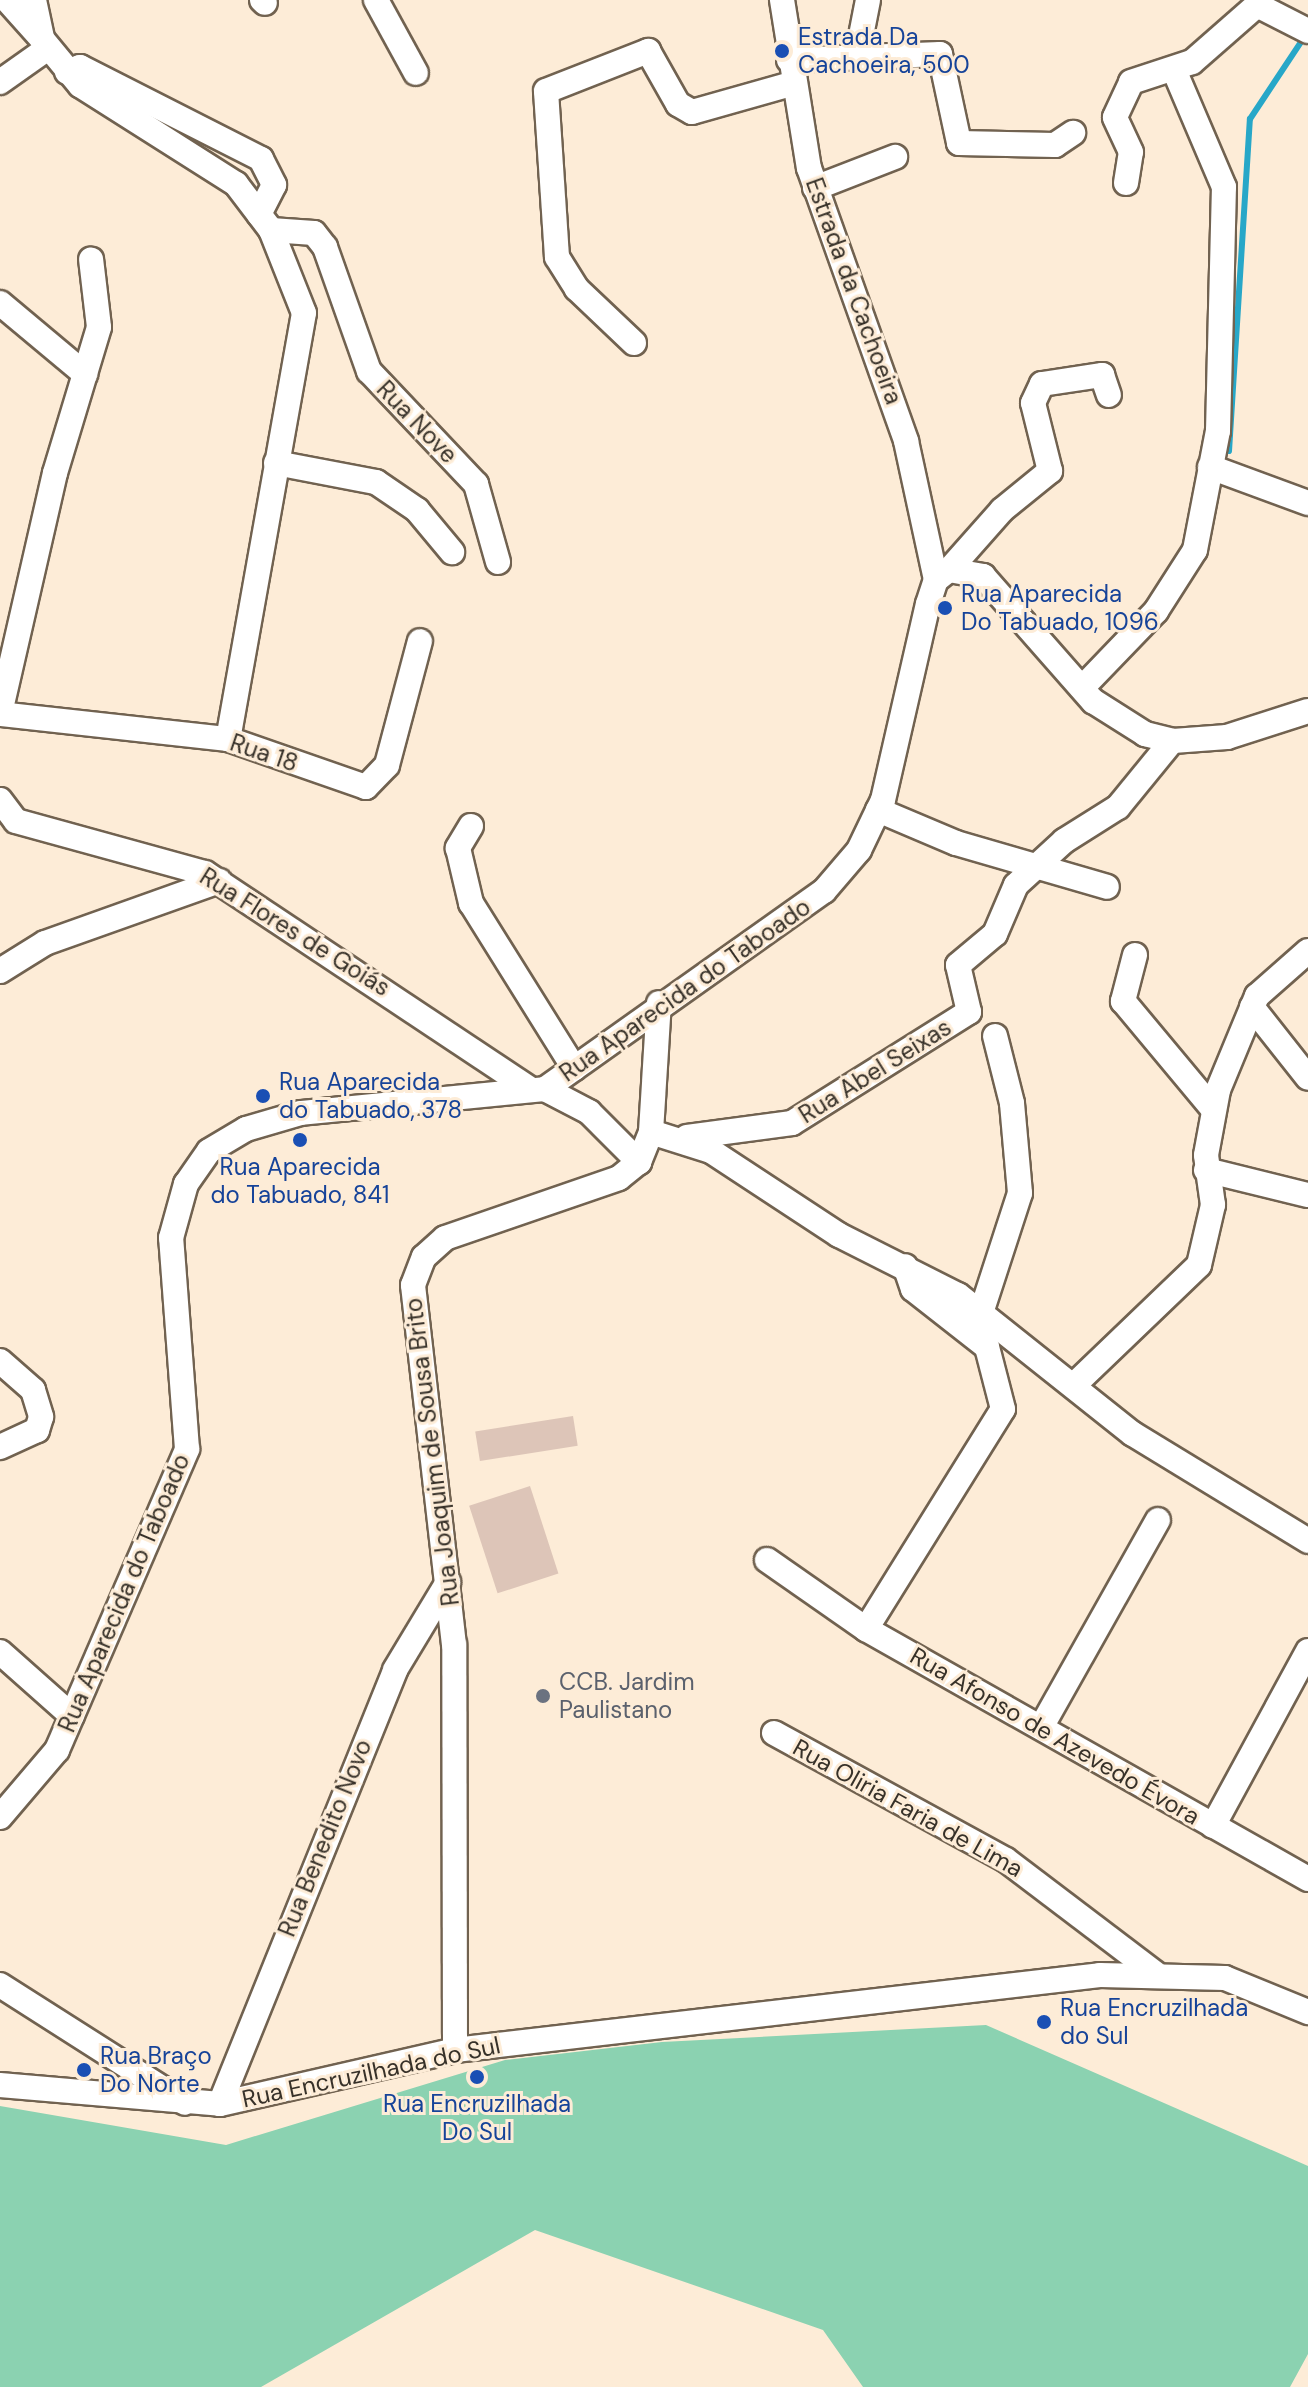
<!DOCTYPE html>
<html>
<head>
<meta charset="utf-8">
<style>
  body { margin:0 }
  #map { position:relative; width:1308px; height:2387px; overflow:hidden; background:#fdecd7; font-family:"DM Sans",sans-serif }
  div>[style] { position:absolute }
  .green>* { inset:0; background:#8bd2b1 }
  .stream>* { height:6px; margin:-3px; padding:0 3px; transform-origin:3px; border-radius:3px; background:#27a7c8 }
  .building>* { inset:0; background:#ddc5b8; transform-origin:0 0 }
  .roads { filter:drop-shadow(2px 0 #716250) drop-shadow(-2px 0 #716250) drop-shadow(0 2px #716250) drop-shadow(0 -2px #716250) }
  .minor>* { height:24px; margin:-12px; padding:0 12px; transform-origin:12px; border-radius:12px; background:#fff }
  .dots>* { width:22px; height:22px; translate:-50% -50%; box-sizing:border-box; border:4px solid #fdecd7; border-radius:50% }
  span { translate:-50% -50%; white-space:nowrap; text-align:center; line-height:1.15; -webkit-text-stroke:6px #fdecd7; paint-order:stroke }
  .transit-label { font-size:24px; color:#164399 }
  .left { translate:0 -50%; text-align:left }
  .street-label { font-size:24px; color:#373129 }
  .worship-label { font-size:24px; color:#5b616d }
</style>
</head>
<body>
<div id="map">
  <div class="green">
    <i style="clip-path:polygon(986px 2025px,1308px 2166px,1308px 2354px,1290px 2387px,863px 2387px,823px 2330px,535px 2230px,261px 2387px,0 2387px,0 2106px,226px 2145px,505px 2060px,662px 2042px)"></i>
  </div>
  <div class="stream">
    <i style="left:1229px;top:451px;width:333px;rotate:-86.4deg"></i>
    <i style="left:1250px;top:119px;width:100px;rotate:-56.5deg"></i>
  </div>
  <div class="building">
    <i style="left:573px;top:1416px;width:30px;height:99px;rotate:81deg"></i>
    <i style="left:530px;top:1486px;width:92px;height:64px;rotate:72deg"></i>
  </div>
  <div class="roads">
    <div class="minor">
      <i style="left:7px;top:0;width:51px;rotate:48.2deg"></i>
      <i style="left:34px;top:0;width:40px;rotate:78deg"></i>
      <i style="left:42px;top:39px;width:60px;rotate:50.4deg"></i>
      <i style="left:80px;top:85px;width:185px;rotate:32.4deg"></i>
      <i style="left:236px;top:184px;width:58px;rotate:52.7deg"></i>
      <i style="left:271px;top:230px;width:89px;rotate:68.3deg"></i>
      <i style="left:304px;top:313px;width:433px;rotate:100.1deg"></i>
      <i style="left:262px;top:0;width:4px;rotate:45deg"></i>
      <i style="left:376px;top:0;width:83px;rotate:61.3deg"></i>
      <i style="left:782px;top:0;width:170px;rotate:80.9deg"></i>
      <i style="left:809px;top:168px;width:290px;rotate:70.4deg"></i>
      <i style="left:906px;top:441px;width:142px;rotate:77.8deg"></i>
      <i style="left:1257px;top:5px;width:57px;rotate:27deg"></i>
      <i style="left:857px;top:56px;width:57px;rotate:-78.9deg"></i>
      <i style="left:789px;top:60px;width:151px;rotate:-2.3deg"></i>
      <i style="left:940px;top:54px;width:91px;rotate:77.9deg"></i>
      <i style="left:959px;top:143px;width:96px;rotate:1.2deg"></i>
      <i style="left:1055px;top:145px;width:22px;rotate:-34deg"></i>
      <i style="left:67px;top:72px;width:14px;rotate:-21deg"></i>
      <i style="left:80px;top:67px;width:203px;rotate:26.9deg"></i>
      <i style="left:261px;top:159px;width:29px;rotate:63deg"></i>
      <i style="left:274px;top:185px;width:33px;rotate:117deg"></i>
      <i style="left:0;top:82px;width:59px;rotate:-35.3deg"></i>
      <i style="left:1126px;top:183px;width:31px;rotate:-81deg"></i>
      <i style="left:1131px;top:152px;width:38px;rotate:-115deg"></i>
      <i style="left:1115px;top:117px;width:38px;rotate:-65deg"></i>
      <i style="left:1131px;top:82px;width:64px;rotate:-18.2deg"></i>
      <i style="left:1192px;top:62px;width:86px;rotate:-41.2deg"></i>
      <i style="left:815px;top:188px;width:86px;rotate:-21.2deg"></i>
      <i style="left:271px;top:230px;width:43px;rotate:4deg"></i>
      <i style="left:314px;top:233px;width:18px;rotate:52deg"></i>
      <i style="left:325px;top:247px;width:132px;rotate:70.5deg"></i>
      <i style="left:369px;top:371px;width:156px;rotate:46.6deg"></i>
      <i style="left:476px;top:484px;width:81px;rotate:74.2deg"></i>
      <i style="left:0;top:303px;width:111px;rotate:39.9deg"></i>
      <i style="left:634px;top:343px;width:79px;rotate:-136.5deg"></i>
      <i style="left:577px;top:289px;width:38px;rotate:-122deg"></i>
      <i style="left:557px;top:257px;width:166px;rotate:-93.8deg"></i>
      <i style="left:546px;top:91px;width:110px;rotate:-21.4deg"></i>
      <i style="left:648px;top:51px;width:61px;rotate:60.5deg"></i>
      <i style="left:678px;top:104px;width:16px;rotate:30deg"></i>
      <i style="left:692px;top:112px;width:103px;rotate:-15.8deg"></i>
      <i style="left:276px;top:463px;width:102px;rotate:10.8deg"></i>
      <i style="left:376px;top:482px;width:50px;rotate:34.3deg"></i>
      <i style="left:417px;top:510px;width:55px;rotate:50.2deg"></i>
      <i style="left:1210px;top:467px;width:104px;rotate:20.2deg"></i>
      <i style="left:949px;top:570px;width:80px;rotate:-48.5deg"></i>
      <i style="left:1002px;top:510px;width:62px;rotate:-39.1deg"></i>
      <i style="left:1050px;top:471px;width:70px;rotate:-104deg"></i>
      <i style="left:1033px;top:403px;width:21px;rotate:-65deg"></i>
      <i style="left:1042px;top:384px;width:61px;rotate:-8.5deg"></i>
      <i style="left:1102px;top:375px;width:21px;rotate:71deg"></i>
      <i style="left:1082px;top:688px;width:107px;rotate:-46.1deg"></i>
      <i style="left:1156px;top:611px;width:72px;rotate:-57.4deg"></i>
      <i style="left:1195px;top:550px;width:121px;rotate:-79.1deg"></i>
      <i style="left:1218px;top:431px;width:244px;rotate:-88.6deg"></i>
      <i style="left:1224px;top:187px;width:125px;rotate:-113.1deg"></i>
      <i style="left:0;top:713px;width:246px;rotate:-77.1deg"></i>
      <i style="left:55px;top:473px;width:152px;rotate:-73.2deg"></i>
      <i style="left:99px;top:327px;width:68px;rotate:-96.7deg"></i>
      <i style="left:0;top:714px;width:229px;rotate:6.3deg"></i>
      <i style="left:228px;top:739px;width:146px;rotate:19.2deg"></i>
      <i style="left:366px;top:787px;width:30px;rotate:-46deg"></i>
      <i style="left:387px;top:765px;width:128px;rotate:-75.1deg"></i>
      <i style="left:0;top:800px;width:26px;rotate:53deg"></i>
      <i style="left:16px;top:821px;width:196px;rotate:15.4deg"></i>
      <i style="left:205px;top:873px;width:390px;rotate:33.6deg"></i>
      <i style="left:878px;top:810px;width:85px;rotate:22.9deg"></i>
      <i style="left:956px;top:843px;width:157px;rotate:16.2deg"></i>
      <i style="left:471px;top:826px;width:26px;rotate:121deg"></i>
      <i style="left:458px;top:848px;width:57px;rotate:76.7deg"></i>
      <i style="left:471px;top:903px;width:195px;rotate:58deg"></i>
      <i style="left:1135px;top:955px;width:48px;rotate:104.6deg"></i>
      <i style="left:1123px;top:1001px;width:139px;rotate:50.2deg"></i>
      <i style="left:0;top:971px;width:53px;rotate:-31.9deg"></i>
      <i style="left:45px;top:943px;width:185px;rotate:-19.6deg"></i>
      <i style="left:1252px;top:1007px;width:90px;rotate:51.7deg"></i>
      <i style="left:545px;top:1089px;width:50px;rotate:27.6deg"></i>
      <i style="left:589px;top:1112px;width:71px;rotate:45deg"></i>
      <i style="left:651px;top:1132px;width:63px;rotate:17.6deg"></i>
      <i style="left:711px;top:1151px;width:153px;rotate:33.3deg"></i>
      <i style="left:839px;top:1235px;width:133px;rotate:26.8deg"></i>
      <i style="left:958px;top:1295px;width:223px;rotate:38.5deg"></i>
      <i style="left:1133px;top:1434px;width:205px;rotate:31.4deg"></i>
      <i style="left:687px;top:1137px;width:106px;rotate:-7.6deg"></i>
      <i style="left:792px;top:1123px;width:209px;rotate:-32.1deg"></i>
      <i style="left:969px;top:1012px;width:48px;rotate:-103.2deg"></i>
      <i style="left:958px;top:965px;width:48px;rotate:-40deg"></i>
      <i style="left:995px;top:934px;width:53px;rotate:-66.8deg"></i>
      <i style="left:1016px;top:885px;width:65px;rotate:-42.5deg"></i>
      <i style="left:1064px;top:841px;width:64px;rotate:-32.2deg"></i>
      <i style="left:1118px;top:807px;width:85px;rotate:-50.7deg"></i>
      <i style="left:1206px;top:1170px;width:105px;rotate:13.8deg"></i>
      <i style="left:981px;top:1313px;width:126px;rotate:-72deg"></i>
      <i style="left:1020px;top:1193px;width:90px;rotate:-95.1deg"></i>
      <i style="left:1012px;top:1103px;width:69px;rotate:-104.2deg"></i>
      <i style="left:0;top:1361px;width:44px;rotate:41.3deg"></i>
      <i style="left:33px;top:1390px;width:28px;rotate:73deg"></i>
      <i style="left:41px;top:1417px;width:14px;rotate:107deg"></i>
      <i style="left:37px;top:1430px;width:41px;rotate:155.3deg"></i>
      <i style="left:1074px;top:1385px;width:173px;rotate:-43.8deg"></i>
      <i style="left:1199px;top:1265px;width:62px;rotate:-76.9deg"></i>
      <i style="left:1213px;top:1205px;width:50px;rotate:-98deg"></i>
      <i style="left:1206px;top:1155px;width:66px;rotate:-79.5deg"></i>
      <i style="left:1218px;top:1090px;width:102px;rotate:-67.5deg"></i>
      <i style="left:1257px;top:996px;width:68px;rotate:-41.4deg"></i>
      <i style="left:767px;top:1560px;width:121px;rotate:34.9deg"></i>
      <i style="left:866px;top:1629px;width:508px;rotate:29.49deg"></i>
      <i style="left:866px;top:1629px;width:259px;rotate:-58.1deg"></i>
      <i style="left:1003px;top:1409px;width:64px;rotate:-104.5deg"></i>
      <i style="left:987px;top:1347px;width:94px;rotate:-141.9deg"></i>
      <i style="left:913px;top:1289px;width:24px;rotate:-109deg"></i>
      <i style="left:0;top:1652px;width:96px;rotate:41.6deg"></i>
      <i style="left:1043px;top:1724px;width:234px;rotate:-60.6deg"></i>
      <i style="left:774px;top:1733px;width:264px;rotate:28.7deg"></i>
      <i style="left:1006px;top:1860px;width:187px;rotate:37.2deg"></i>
      <i style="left:0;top:1817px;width:88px;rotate:-49.6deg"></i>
      <i style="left:57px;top:1750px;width:328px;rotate:-66.6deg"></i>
      <i style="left:187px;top:1449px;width:212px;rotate:-94.3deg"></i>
      <i style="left:171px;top:1238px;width:56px;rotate:-74.5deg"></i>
      <i style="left:186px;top:1184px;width:40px;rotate:-55.1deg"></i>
      <i style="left:209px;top:1151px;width:43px;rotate:-30.7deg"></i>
      <i style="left:246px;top:1129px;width:57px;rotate:-16.2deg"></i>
      <i style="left:301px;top:1113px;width:245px;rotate:-5.6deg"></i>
      <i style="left:545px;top:1089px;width:342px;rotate:-35.4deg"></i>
      <i style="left:824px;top:891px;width:54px;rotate:-49.5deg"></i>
      <i style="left:859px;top:850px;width:55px;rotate:-64.4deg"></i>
      <i style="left:883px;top:800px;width:201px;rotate:-77.1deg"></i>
      <i style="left:928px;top:604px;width:25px;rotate:-72deg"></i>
      <i style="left:936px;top:580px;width:16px;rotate:-38deg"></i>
      <i style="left:949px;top:570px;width:35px;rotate:10deg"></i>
      <i style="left:983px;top:576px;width:167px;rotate:48.7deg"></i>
      <i style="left:1093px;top:701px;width:62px;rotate:32.4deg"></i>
      <i style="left:1145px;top:734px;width:29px;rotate:14deg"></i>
      <i style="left:1173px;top:741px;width:54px;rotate:-4.2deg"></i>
      <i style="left:1227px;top:737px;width:85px;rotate:-17.8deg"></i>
      <i style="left:1213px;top:1826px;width:199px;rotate:-61.5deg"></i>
      <i style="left:0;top:1985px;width:219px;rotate:32.5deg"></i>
      <i style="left:455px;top:2050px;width:405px;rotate:-90.1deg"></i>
      <i style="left:454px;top:1645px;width:362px;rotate:-96.5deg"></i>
      <i style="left:413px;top:1285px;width:30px;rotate:-69deg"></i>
      <i style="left:424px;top:1257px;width:28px;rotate:-42deg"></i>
      <i style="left:445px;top:1238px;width:184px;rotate:-19deg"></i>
      <i style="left:619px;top:1178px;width:26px;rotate:-39deg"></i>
      <i style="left:639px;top:1162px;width:32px;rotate:-68deg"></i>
      <i style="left:651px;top:1132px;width:129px;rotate:-86.5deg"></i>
      <i style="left:0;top:2085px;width:221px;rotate:4.9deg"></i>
      <i style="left:220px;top:2104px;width:241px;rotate:-12.9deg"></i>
      <i style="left:455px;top:2050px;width:649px;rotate:-6.63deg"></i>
      <i style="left:1100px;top:1975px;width:125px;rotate:1.4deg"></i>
      <i style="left:1225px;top:1978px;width:90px;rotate:22.3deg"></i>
      <i style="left:220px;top:2104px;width:468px;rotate:-68deg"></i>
      <i style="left:395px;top:1670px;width:103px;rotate:-58.9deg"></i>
    </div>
  </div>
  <div class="dots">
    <i style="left:782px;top:51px;background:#1a4fb4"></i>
    <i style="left:945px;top:608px;background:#1a4fb4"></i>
    <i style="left:263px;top:1096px;background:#1a4fb4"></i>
    <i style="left:300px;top:1140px;background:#1a4fb4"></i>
    <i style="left:543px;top:1696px;background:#6b7280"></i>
    <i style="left:1044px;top:2022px;background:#1a4fb4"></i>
    <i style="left:84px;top:2070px;background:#1a4fb4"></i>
    <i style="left:477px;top:2077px;background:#1a4fb4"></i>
  </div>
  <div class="transit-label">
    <span class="left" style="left:798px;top:51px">Estrada Da<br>Cachoeira, 500</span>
    <span class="left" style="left:961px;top:608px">Rua Aparecida<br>Do Tabuado, 1096</span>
    <span class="left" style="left:279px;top:1096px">Rua Aparecida<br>do Tabuado, 378</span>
    <span style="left:300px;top:1181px">Rua Aparecida<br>do Tabuado, 841</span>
    <span class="left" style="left:1060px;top:2022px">Rua Encruzilhada<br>do Sul</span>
    <span class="left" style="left:100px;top:2070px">Rua Braço<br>Do Norte</span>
    <span style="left:477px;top:2118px">Rua Encruzilhada<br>Do Sul</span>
  </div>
  <div class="street-label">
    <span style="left:854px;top:291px;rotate:70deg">Estrada da Cachoeira</span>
    <span style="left:417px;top:422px;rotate:46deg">Rua Nove</span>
    <span style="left:264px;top:753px;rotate:19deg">Rua 18</span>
    <span style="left:295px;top:932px;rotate:32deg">Rua Flores de Goiás</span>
    <span style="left:685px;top:990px;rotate:-35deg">Rua Aparecida do Taboado</span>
    <span style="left:875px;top:1071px;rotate:-32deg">Rua Abel Seixas</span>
    <span style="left:432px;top:1452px;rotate:-97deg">Rua Joaquim de Sousa Brito</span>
    <span style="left:124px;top:1593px;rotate:-67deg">Rua Aparecida do Taboado</span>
    <span style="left:1055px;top:1736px;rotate:30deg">Rua Afonso de Azevedo Évora</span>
    <span style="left:908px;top:1808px;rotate:29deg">Rua Oliria Faria de Lima</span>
    <span style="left:325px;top:1838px;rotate:-68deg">Rua Benedito Novo</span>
    <span style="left:371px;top:2072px;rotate:-12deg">Rua Encruzilhada do Sul</span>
  </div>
  <div class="worship-label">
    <span class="left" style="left:559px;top:1696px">CCB. Jardim<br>Paulistano</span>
  </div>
</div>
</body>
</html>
